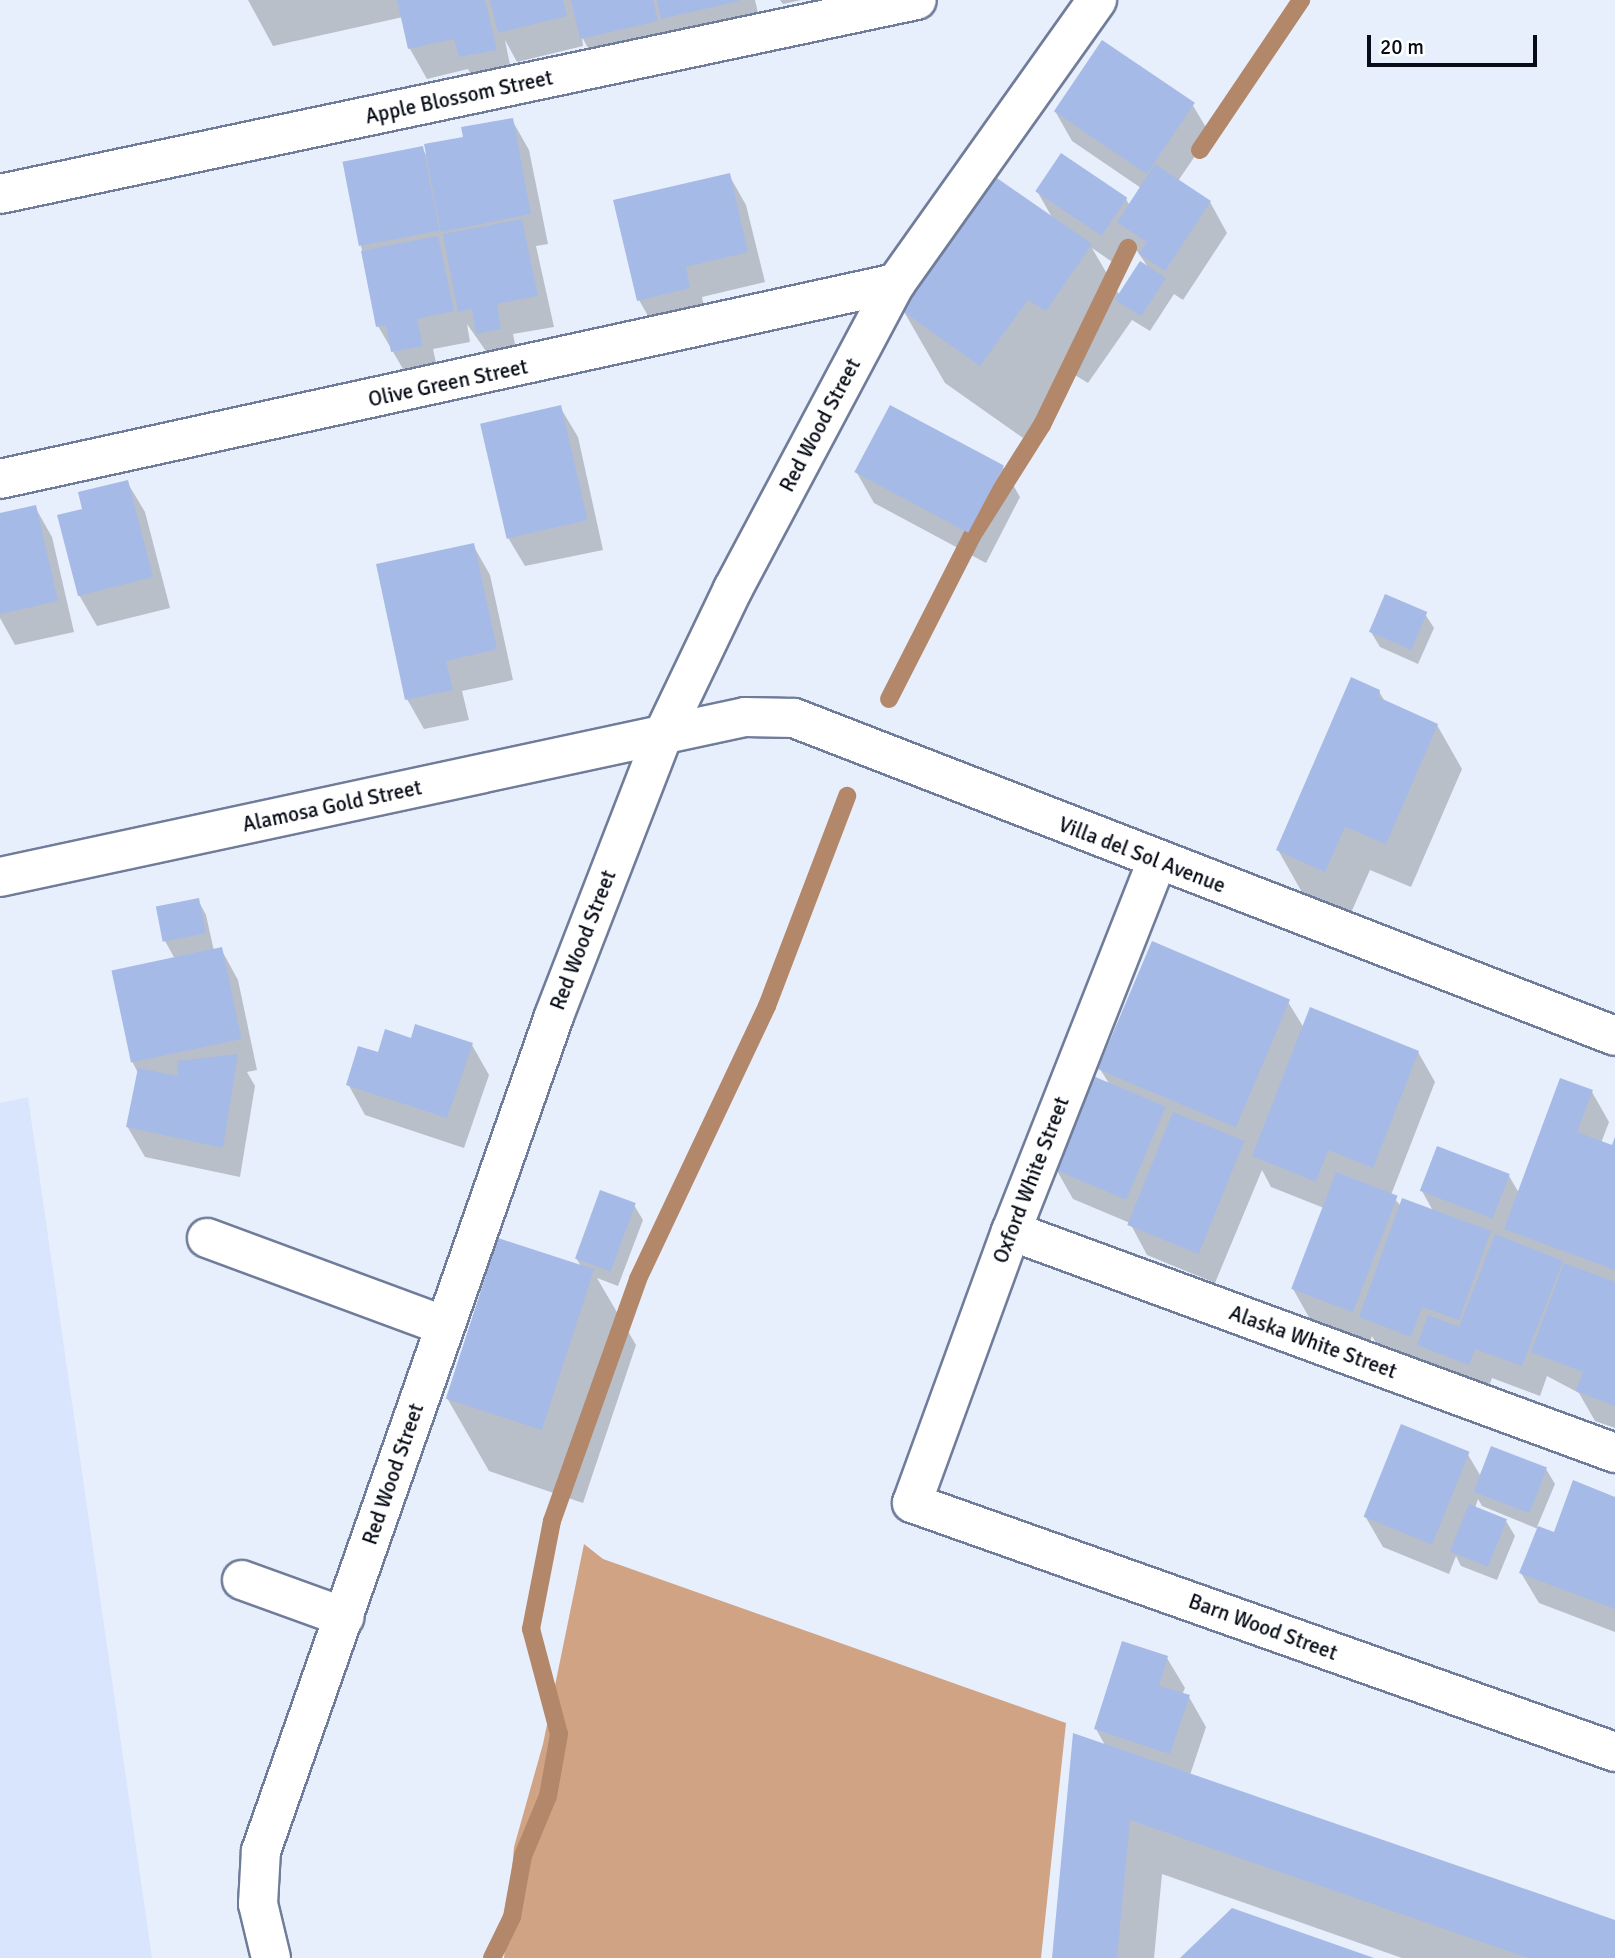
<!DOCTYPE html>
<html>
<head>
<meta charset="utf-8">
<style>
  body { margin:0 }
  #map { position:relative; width:1615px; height:1958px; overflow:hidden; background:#e8effc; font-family:Signika,sans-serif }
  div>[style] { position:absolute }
  .built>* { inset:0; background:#d9e5fc }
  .forest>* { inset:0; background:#d0a385 }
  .shadow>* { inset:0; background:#0003 }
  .stream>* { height:18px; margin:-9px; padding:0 9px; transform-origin:9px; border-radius:9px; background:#b2876a }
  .building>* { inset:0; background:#a5bae6; transform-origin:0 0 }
  .roads { filter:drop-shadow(2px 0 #707d9a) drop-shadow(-2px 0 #707d9a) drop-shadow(0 2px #707d9a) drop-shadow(0 -2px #707d9a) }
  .street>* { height:38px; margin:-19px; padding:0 19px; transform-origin:19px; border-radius:19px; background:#fff }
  span { translate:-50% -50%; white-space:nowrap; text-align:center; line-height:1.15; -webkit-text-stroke:5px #fff; paint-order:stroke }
  .street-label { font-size:21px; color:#080c17 }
  .scale { position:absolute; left:1367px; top:35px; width:170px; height:32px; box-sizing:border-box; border:4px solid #080c17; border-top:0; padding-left:9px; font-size:21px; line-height:24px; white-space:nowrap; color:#080c17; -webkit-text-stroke:5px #fff; paint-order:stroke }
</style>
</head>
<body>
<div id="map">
  <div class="built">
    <i style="clip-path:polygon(28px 1097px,152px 1958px,0 1958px,0 1103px)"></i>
  </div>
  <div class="forest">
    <i style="clip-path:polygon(584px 1544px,603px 1559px,1066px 1723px,1041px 1958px,504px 1958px,514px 1847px,543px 1744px)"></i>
  </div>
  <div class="shadow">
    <i style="clip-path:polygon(248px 0,755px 0,762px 30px,680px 48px,671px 32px,675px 51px,599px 68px,582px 37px,583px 46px,517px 62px,505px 40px,513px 80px,478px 87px,468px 69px,427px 79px,410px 49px,403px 17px,273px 46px)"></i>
    <i style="clip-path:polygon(780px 0,801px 0,783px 4px)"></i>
    <i style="clip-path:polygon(evenodd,1192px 104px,1210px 134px,1178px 181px,1210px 202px,1227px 233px,1183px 300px,1174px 294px,1150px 331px,1132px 320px,1088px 383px,1070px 372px,1023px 438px,945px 383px,903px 310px,1053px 219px,1037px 191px,1126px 199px,1130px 206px,1141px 188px,1072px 141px,1055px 111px,1192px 104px,1133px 245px,1150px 270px,1120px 296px,1092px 248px,1118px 266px,1133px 245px)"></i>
    <i style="clip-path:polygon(512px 120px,529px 150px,548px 244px,536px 246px,554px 327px,513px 334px,518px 359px,495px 364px,467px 324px,470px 342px,433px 349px,439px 376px,410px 381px,378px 326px,361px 246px,422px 148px,428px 158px)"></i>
    <i style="clip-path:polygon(729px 175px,746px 205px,765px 282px,702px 297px,706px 318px,656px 330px,639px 300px)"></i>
    <i style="clip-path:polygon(560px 407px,578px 437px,603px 550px,525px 566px,507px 536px)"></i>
    <i style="clip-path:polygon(1003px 467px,1020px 497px,986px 563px,874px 503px,857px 473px)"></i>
    <i style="clip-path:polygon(127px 482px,145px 512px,170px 608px,97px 626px,79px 595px,84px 511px)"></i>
    <i style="clip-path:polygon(35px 507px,52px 537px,74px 632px,15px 645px,0 618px,0 515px)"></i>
    <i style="clip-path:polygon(473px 545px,490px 575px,513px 680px,462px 691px,469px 720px,424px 729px,407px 699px)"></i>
    <i style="clip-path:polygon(1425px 614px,1434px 628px,1418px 664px,1380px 647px,1371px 632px)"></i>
    <i style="clip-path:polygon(1379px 691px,1385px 702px,1437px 725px,1462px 769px,1411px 887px,1370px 870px,1350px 915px,1303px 894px,1278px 850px)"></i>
    <i style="clip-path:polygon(198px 900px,206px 915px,214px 951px,221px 949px,238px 980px,257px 1070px,247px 1072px,255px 1086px,240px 1177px,145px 1157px,127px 1126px,138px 1073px,132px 1061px,175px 959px,165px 941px)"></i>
    <i style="clip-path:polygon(1288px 1002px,1304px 1028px,1418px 1052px,1435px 1082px,1391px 1195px,1401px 1206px,1433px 1211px,1422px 1191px,1509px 1176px,1519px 1193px,1592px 1092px,1609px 1122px,1601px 1143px,1613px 1147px,1615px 1141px,1615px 1428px,1595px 1421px,1579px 1393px,1547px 1376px,1540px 1396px,1492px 1378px,1486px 1394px,1436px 1375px,1429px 1363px,1378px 1347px,1372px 1336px,1370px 1342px,1310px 1319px,1293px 1289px,1324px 1208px,1271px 1187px,1262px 1170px,1215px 1283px,1147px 1255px,1130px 1223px,1073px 1199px,1056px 1169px,1110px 1085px,1100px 1069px)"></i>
    <i style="clip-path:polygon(412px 1040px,472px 1045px,489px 1075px,464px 1148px,365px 1115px,348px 1084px,379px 1054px)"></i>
    <i style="clip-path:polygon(634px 1205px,643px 1220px,618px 1286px,597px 1278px,636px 1345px,583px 1503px,489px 1471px,447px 1398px,582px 1268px,576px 1258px)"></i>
    <i style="clip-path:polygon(1467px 1453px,1480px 1475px,1546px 1469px,1555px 1484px,1537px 1527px,1555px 1535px,1615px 1499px,1615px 1632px,1539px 1603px,1521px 1573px,1538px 1529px,1482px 1506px,1478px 1499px,1475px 1508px,1506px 1521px,1515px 1536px,1497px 1580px,1461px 1566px,1456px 1556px,1449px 1574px,1383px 1547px,1365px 1516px)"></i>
    <i style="clip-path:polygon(1167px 1658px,1185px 1688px,1182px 1695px,1189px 1697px,1206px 1727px,1190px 1775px,1615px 1921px,1615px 1958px,1402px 1958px,1162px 1874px,1154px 1958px,1054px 1958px,1106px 1747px,1096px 1729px)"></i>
  </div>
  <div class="stream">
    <i style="left:1200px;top:150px;width:181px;rotate:-56deg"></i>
    <i style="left:889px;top:699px;width:183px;rotate:-63deg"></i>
    <i style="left:972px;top:536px;width:131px;rotate:-57.8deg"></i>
    <i style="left:1042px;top:425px;width:197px;rotate:-64.1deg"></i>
    <i style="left:492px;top:1958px;width:46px;rotate:-64deg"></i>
    <i style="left:512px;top:1917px;width:62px;rotate:-79.8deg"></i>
    <i style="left:523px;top:1856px;width:65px;rotate:-67.4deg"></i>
    <i style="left:548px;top:1796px;width:63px;rotate:-79.9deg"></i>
    <i style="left:559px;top:1734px;width:109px;rotate:-104.9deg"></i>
    <i style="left:531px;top:1629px;width:110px;rotate:-79deg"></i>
    <i style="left:552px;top:1521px;width:257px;rotate:-70.4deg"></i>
    <i style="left:638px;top:1279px;width:302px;rotate:-64.7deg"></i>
    <i style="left:767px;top:1006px;width:225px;rotate:-69.1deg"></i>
  </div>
  <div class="building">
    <i style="clip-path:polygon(397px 0,485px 0,497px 50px,459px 57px,454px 39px,408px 49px)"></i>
    <i style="clip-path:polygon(490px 0,563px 0,567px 16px,498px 33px)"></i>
    <i style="clip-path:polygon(571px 0,653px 0,658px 21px,580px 39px)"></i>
    <i style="clip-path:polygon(657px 0,739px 0,739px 1px,661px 19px)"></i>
    <i style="left:1102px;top:40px;width:112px;height:86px;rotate:34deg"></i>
    <i style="clip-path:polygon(513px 118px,531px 214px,441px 232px,424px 144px,463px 137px,461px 127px)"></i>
    <i style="left:423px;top:146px;width:86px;height:82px;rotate:79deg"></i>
    <i style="left:1061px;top:153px;width:80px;height:46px;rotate:34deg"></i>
    <i style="clip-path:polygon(1155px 164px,1211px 201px,1165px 271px,1139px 254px,1147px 242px,1117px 222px)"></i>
    <i style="clip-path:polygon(730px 173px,748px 252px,686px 267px,690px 288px,637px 301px,613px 200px)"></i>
    <i style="clip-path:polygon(994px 176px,1092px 244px,1046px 311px,1028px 300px,980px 366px,901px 310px)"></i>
    <i style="clip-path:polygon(522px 219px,538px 296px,497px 304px,501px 329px,476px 334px,472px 309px,458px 312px,443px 234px)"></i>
    <i style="clip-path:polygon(438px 236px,454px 311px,417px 319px,423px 346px,391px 352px,386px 325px,376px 327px,361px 251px)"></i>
    <i style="left:1140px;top:261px;width:31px;height:46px;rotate:33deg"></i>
    <i style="left:561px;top:405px;width:118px;height:83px;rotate:77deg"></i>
    <i style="left:890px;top:405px;width:129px;height:76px;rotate:28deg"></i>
    <i style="clip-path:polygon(128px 480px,153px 577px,78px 596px,57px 515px,82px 509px,78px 492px)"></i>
    <i style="clip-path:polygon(36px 505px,58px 601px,0 614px,0 513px)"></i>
    <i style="clip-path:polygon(474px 543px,497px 649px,446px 661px,453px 690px,405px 700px,376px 564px)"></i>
    <i style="left:1385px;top:594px;width:46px;height:41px;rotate:23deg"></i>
    <i style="clip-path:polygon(1351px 677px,1380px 690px,1378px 697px,1438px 724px,1386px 844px,1345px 827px,1325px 872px,1276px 850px)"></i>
    <i style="left:199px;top:898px;width:36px;height:44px;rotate:79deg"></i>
    <i style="left:1152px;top:941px;width:150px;height:139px;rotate:23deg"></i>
    <i style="left:222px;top:947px;width:94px;height:113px;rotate:78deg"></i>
    <i style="clip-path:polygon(1310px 1007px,1419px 1051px,1373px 1168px,1328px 1150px,1316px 1182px,1252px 1156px)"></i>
    <i style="clip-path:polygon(415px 1024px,473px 1043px,447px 1118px,346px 1085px,358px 1046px,378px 1052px,385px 1029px,411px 1038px)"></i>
    <i style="clip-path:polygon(238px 1054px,223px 1148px,126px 1127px,138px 1068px,178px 1076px,177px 1061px)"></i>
    <i style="left:1093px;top:1076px;width:79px;height:101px;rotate:23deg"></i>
    <i style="clip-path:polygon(1560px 1078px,1593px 1090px,1577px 1132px,1612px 1145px,1615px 1137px,1615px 1270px,1504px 1229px)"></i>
    <i style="left:1173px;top:1112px;width:77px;height:122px;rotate:22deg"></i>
    <i style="left:1437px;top:1146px;width:78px;height:48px;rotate:21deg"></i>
    <i style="left:1336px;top:1172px;width:66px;height:125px;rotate:21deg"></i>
    <i style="left:600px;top:1190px;width:38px;height:73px;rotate:20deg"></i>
    <i style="clip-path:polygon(1402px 1198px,1491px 1231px,1459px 1320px,1422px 1307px,1411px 1337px,1359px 1317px)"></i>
    <i style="clip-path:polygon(1495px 1234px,1563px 1261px,1522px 1366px,1475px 1349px,1469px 1365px,1417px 1345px,1428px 1315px,1459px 1327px)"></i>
    <i style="left:498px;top:1238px;width:101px;height:169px;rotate:18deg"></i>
    <i style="clip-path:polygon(1564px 1263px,1615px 1282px,1615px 1406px,1576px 1391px,1583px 1372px,1531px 1352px)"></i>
    <i style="left:1401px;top:1424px;width:74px;height:100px;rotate:22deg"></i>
    <i style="left:1491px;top:1446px;width:60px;height:49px;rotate:21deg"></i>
    <i style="clip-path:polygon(1573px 1480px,1615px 1497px,1615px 1609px,1519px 1573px,1538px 1526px,1554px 1532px)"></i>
    <i style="left:1469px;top:1504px;width:41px;height:51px;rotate:22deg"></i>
    <i style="clip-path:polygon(1122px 1641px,1168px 1656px,1159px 1686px,1190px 1695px,1170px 1754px,1094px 1729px)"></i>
    <i style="clip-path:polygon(1073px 1733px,1615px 1920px,1615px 1958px,1528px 1958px,1130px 1820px,1117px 1958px,1052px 1958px)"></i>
    <i style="clip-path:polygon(1232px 1908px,1374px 1958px,1180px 1958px)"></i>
  </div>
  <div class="roads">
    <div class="street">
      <i style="left:0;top:194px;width:937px;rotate:-11.95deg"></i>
      <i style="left:0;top:479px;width:917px;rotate:-12.34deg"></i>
      <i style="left:1157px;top:861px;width:398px;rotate:111.5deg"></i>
      <i style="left:1011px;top:1231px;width:289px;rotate:110deg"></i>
      <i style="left:912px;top:1503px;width:746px;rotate:19.5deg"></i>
      <i style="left:0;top:877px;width:762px;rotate:-12.12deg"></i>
      <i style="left:745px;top:717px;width:49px;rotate:1.2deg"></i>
      <i style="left:794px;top:718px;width:880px;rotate:21.17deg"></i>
      <i style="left:1011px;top:1231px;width:644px;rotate:20.18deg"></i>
      <i style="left:207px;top:1238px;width:251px;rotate:20.3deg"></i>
      <i style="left:242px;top:1580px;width:109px;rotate:19.9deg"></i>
      <i style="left:271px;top:1958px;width:56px;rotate:-103.5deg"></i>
      <i style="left:258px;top:1904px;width:53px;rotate:-86.8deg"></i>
      <i style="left:261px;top:1851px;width:885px;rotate:-70.66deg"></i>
      <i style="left:554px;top:1016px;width:301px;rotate:-68.8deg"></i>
      <i style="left:663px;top:735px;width:162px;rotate:-64.4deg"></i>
      <i style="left:733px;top:589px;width:347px;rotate:-62deg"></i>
      <i style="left:896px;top:283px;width:347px;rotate:-54.6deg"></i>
    </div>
  </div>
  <div class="street-label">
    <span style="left:459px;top:97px;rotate:-12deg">Apple Blossom Street</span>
    <span style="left:448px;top:383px;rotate:-12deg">Olive Green Street</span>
    <span style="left:820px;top:425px;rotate:-62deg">Red Wood Street</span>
    <span style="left:332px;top:806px;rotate:-12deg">Alamosa Gold Street</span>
    <span style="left:1142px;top:855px;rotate:21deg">Villa del Sol Avenue</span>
    <span style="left:583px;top:940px;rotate:-69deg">Red Wood Street</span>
    <span style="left:1031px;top:1180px;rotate:-69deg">Oxford White Street</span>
    <span style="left:1313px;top:1342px;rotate:20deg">Alaska White Street</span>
    <span style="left:393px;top:1474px;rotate:-71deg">Red Wood Street</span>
    <span style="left:1263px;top:1627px;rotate:20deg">Barn Wood Street</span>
  </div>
  <div class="scale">20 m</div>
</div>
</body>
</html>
